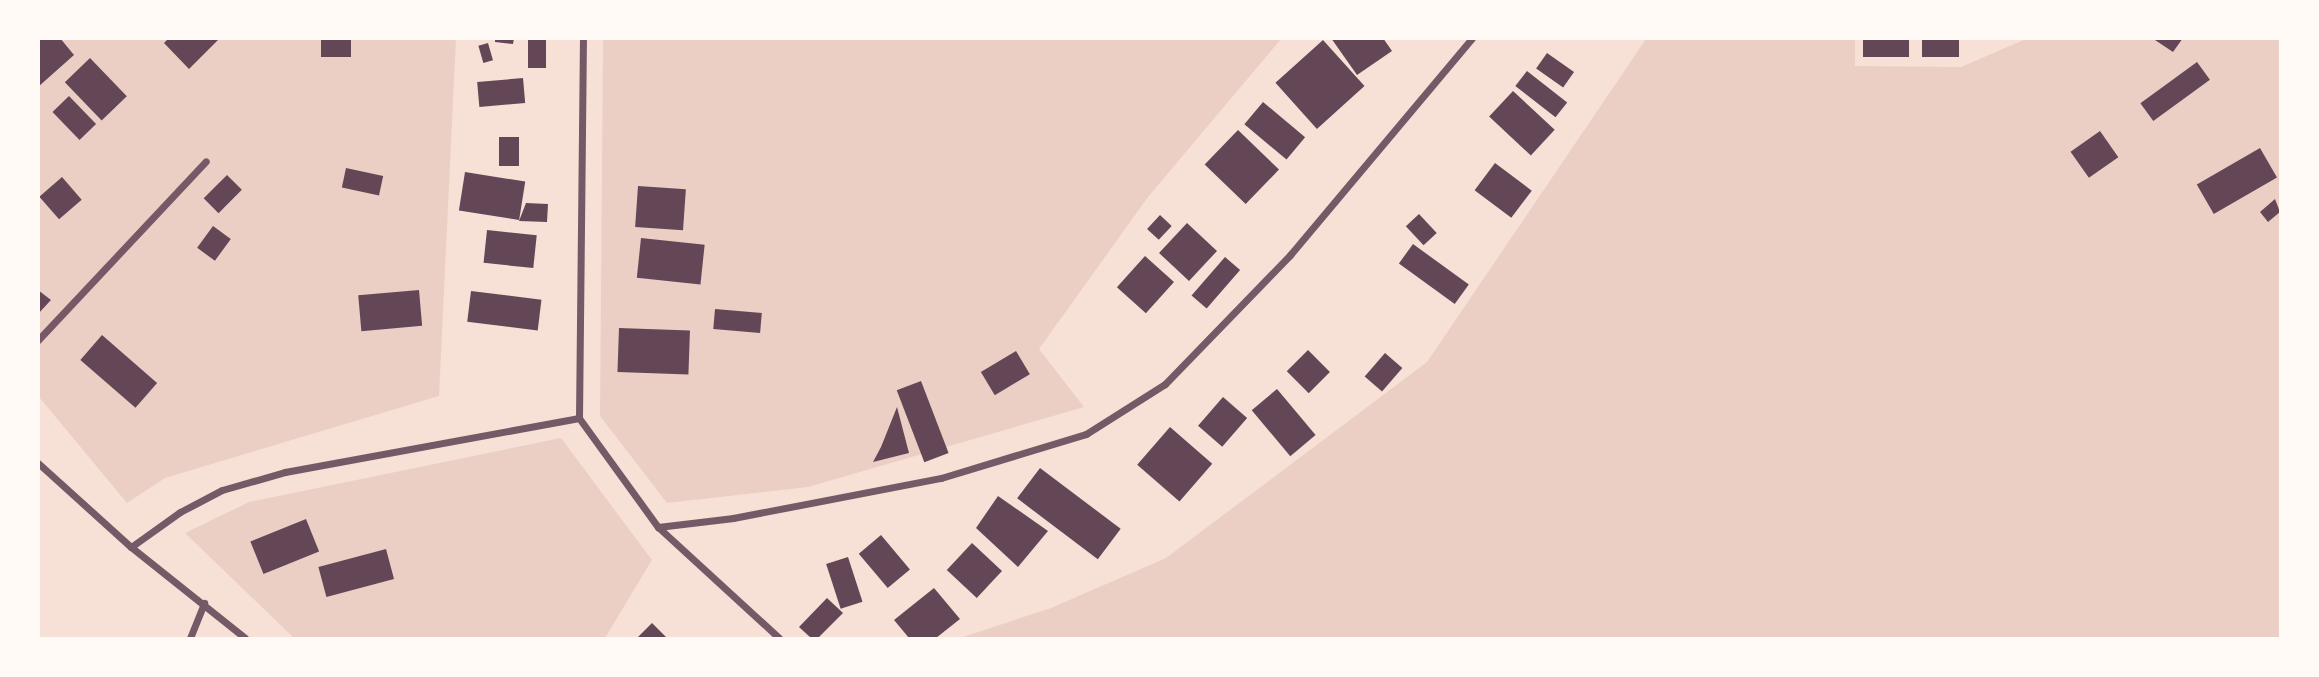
<!DOCTYPE html>
<html>
<head>
<meta charset="utf-8">
<style>
  body { margin:0 }
  #map { position:relative; width:2319px; height:677px; overflow:hidden; background:#f7e1d7; font-family:Ubuntu,sans-serif }
  div>[style] { position:absolute }
  .green>* { inset:0; background:#ebcfc5 }
  .building>* { inset:0; background:#644757; transform-origin:0 0 }
  .minor>* { height:7px; margin:-3.5px; padding:0 3.5px; transform-origin:3.5px; border-radius:3.5px; background:#755966 }
  span { translate:-50% -50%; white-space:nowrap; text-align:center; line-height:1.15; -webkit-text-stroke:7px #fffaf5; paint-order:stroke }
  .frame { position:absolute; inset:0; border:40px solid #fffaf5; pointer-events:none }
</style>
</head>
<body>
<div id="map">
  <div class="green">
    <i style="clip-path:polygon(38px 39px,456px 39px,439px 396px,165px 478px,127px 503px,39px 397px)"></i>
    <i style="clip-path:polygon(603px 39px,1281px 39px,1148px 197px,1039px 349px,1084px 407px,808px 487px,667px 503px,600px 416px)"></i>
    <i style="clip-path:polygon(1646px 39px,1855px 39px,1855px 66px,1961px 67px,2026px 39px,2280px 39px,2280px 638px,960px 638px,1051px 608px,1166px 558px,1427px 362px)"></i>
    <i style="clip-path:polygon(561px 438px,652px 560px,605px 638px,294px 638px,185px 533px,249px 502px)"></i>
  </div>
  <div class="building">
    <i style="clip-path:polygon(60px 38px,74px 55px,38px 87px,38px 40px)"></i>
    <i style="clip-path:polygon(169px 38px,220px 38px,189px 69px,164px 43px)"></i>
    <i style="left:321px;top:38px;width:30px;height:19px"></i>
    <i style="clip-path:polygon(495px 38px,514px 38px,513px 44px,495px 42px)"></i>
    <i style="left:528px;top:38px;width:18px;height:30px"></i>
    <i style="clip-path:polygon(1331px 38px,1383px 38px,1392px 51px,1357px 75px)"></i>
    <i style="left:1863px;top:38px;width:46px;height:19px"></i>
    <i style="left:1922px;top:38px;width:37px;height:19px"></i>
    <i style="clip-path:polygon(2152px 38px,2183px 38px,2173px 52px)"></i>
    <i style="left:1323px;top:40px;width:62px;height:64px;rotate:48deg"></i>
    <i style="left:488px;top:43px;width:18px;height:10px;rotate:74deg"></i>
    <i style="left:1547px;top:53px;width:33px;height:19px;rotate:35deg"></i>
    <i style="left:90px;top:58px;width:53px;height:35px;rotate:46deg"></i>
    <i style="left:2197px;top:62px;width:22px;height:70px;rotate:54deg"></i>
    <i style="left:1527px;top:71px;width:51px;height:19px;rotate:38deg"></i>
    <i style="left:523px;top:78px;width:25px;height:46px;rotate:85deg"></i>
    <i style="left:1513px;top:91px;width:57px;height:35px;rotate:43deg"></i>
    <i style="left:69px;top:96px;width:39px;height:23px;rotate:46deg"></i>
    <i style="left:1263px;top:102px;width:55px;height:29px;rotate:40deg"></i>
    <i style="left:1238px;top:130px;width:57px;height:48px;rotate:44deg"></i>
    <i style="left:2100px;top:131px;width:32px;height:36px;rotate:55deg"></i>
    <i style="left:499px;top:137px;width:20px;height:29px"></i>
    <i style="left:2260px;top:148px;width:34px;height:73px;rotate:60deg"></i>
    <i style="left:1495px;top:163px;width:46px;height:34px;rotate:37deg"></i>
    <i style="left:346px;top:168px;width:38px;height:20px;rotate:12deg"></i>
    <i style="left:465px;top:172px;width:61px;height:39px;rotate:9deg"></i>
    <i style="left:227px;top:175px;width:21px;height:33px;rotate:45deg"></i>
    <i style="left:62px;top:177px;width:30px;height:30px;rotate:49deg"></i>
    <i style="left:638px;top:186px;width:48px;height:41px;rotate:4deg"></i>
    <i style="clip-path:polygon(2275px 199px,2280px 212px,2268px 222px,2260px 212px)"></i>
    <i style="clip-path:polygon(526px 203px,548px 204px,547px 222px,519px 221px)"></i>
    <i style="left:1419px;top:214px;width:26px;height:18px;rotate:47deg"></i>
    <i style="left:1160px;top:215px;width:16px;height:19px;rotate:43deg"></i>
    <i style="left:1187px;top:223px;width:41px;height:41px;rotate:43deg"></i>
    <i style="left:213px;top:226px;width:22px;height:27px;rotate:36deg"></i>
    <i style="left:487px;top:230px;width:50px;height:33px;rotate:6deg"></i>
    <i style="left:641px;top:238px;width:64px;height:40px;rotate:6deg"></i>
    <i style="left:1413px;top:244px;width:69px;height:24px;rotate:36deg"></i>
    <i style="left:1145px;top:256px;width:39px;height:42px;rotate:42deg"></i>
    <i style="left:1225px;top:257px;width:20px;height:51px;rotate:41deg"></i>
    <i style="clip-path:polygon(38px 290px,51px 300px,38px 314px)"></i>
    <i style="left:419px;top:290px;width:36px;height:61px;rotate:85deg"></i>
    <i style="left:471px;top:291px;width:71px;height:31px;rotate:7deg"></i>
    <i style="left:715px;top:309px;width:47px;height:20px;rotate:5deg"></i>
    <i style="left:619px;top:328px;width:71px;height:44px;rotate:2deg"></i>
    <i style="left:102px;top:335px;width:73px;height:33px;rotate:41deg"></i>
    <i style="left:1308px;top:350px;width:31px;height:30px;rotate:45deg"></i>
    <i style="left:1016px;top:351px;width:27px;height:41px;rotate:59deg"></i>
    <i style="left:1385px;top:353px;width:23px;height:31px;rotate:41deg"></i>
    <i style="left:921px;top:381px;width:77px;height:26px;rotate:69deg"></i>
    <i style="left:1277px;top:389px;width:60px;height:33px;rotate:50deg"></i>
    <i style="left:1223px;top:397px;width:32px;height:38px;rotate:41deg"></i>
    <i style="clip-path:polygon(897px 407px,909px 453px,873px 462px,881px 447px)"></i>
    <i style="left:1170px;top:427px;width:56px;height:50px;rotate:41deg"></i>
    <i style="left:1040px;top:468px;width:101px;height:38px;rotate:37deg"></i>
    <i style="clip-path:polygon(998px 496px,1048px 531px,1018px 567px,976px 528px)"></i>
    <i style="left:306px;top:519px;width:35px;height:60px;rotate:68deg"></i>
    <i style="left:881px;top:535px;width:45px;height:29px;rotate:50deg"></i>
    <i style="left:972px;top:543px;width:41px;height:37px;rotate:43deg"></i>
    <i style="left:386px;top:549px;width:31px;height:70px;rotate:75deg"></i>
    <i style="left:848px;top:557px;width:47px;height:23px;rotate:72deg"></i>
    <i style="clip-path:polygon(934px 588px,960px 619px,936px 638px,909px 638px,894px 620px)"></i>
    <i style="clip-path:polygon(827px 598px,843px 613px,818px 638px,811px 638px,799px 627px)"></i>
    <i style="clip-path:polygon(652px 623px,667px 638px,637px 638px)"></i>
  </div>
  <div class="minor">
    <i style="left:38px;top:340px;width:245px;rotate:-46.8deg"></i>
    <i style="left:579px;top:418px;width:380px;rotate:-89.4deg"></i>
    <i style="left:579px;top:418px;width:135px;rotate:54.1deg"></i>
    <i style="left:658px;top:527px;width:164px;rotate:42.5deg"></i>
    <i style="left:38px;top:463px;width:125px;rotate:42.1deg"></i>
    <i style="left:131px;top:547px;width:146px;rotate:38.6deg"></i>
    <i style="left:658px;top:527px;width:76px;rotate:-6.8deg"></i>
    <i style="left:733px;top:518px;width:212px;rotate:-10.9deg"></i>
    <i style="left:941px;top:478px;width:152px;rotate:-16.9deg"></i>
    <i style="left:1086px;top:434px;width:93px;rotate:-32.3deg"></i>
    <i style="left:1165px;top:384px;width:180px;rotate:-45.9deg"></i>
    <i style="left:1290px;top:255px;width:283px;rotate:-50deg"></i>
    <i style="left:131px;top:547px;width:60px;rotate:-35.5deg"></i>
    <i style="left:180px;top:512px;width:47px;rotate:-27.6deg"></i>
    <i style="left:222px;top:490px;width:66px;rotate:-15.9deg"></i>
    <i style="left:285px;top:472px;width:299px;rotate:-10.4deg"></i>
    <i style="left:190px;top:638px;width:38px;rotate:-68deg"></i>
  </div>
  <div class="frame"></div>
</div>
</body>
</html>
